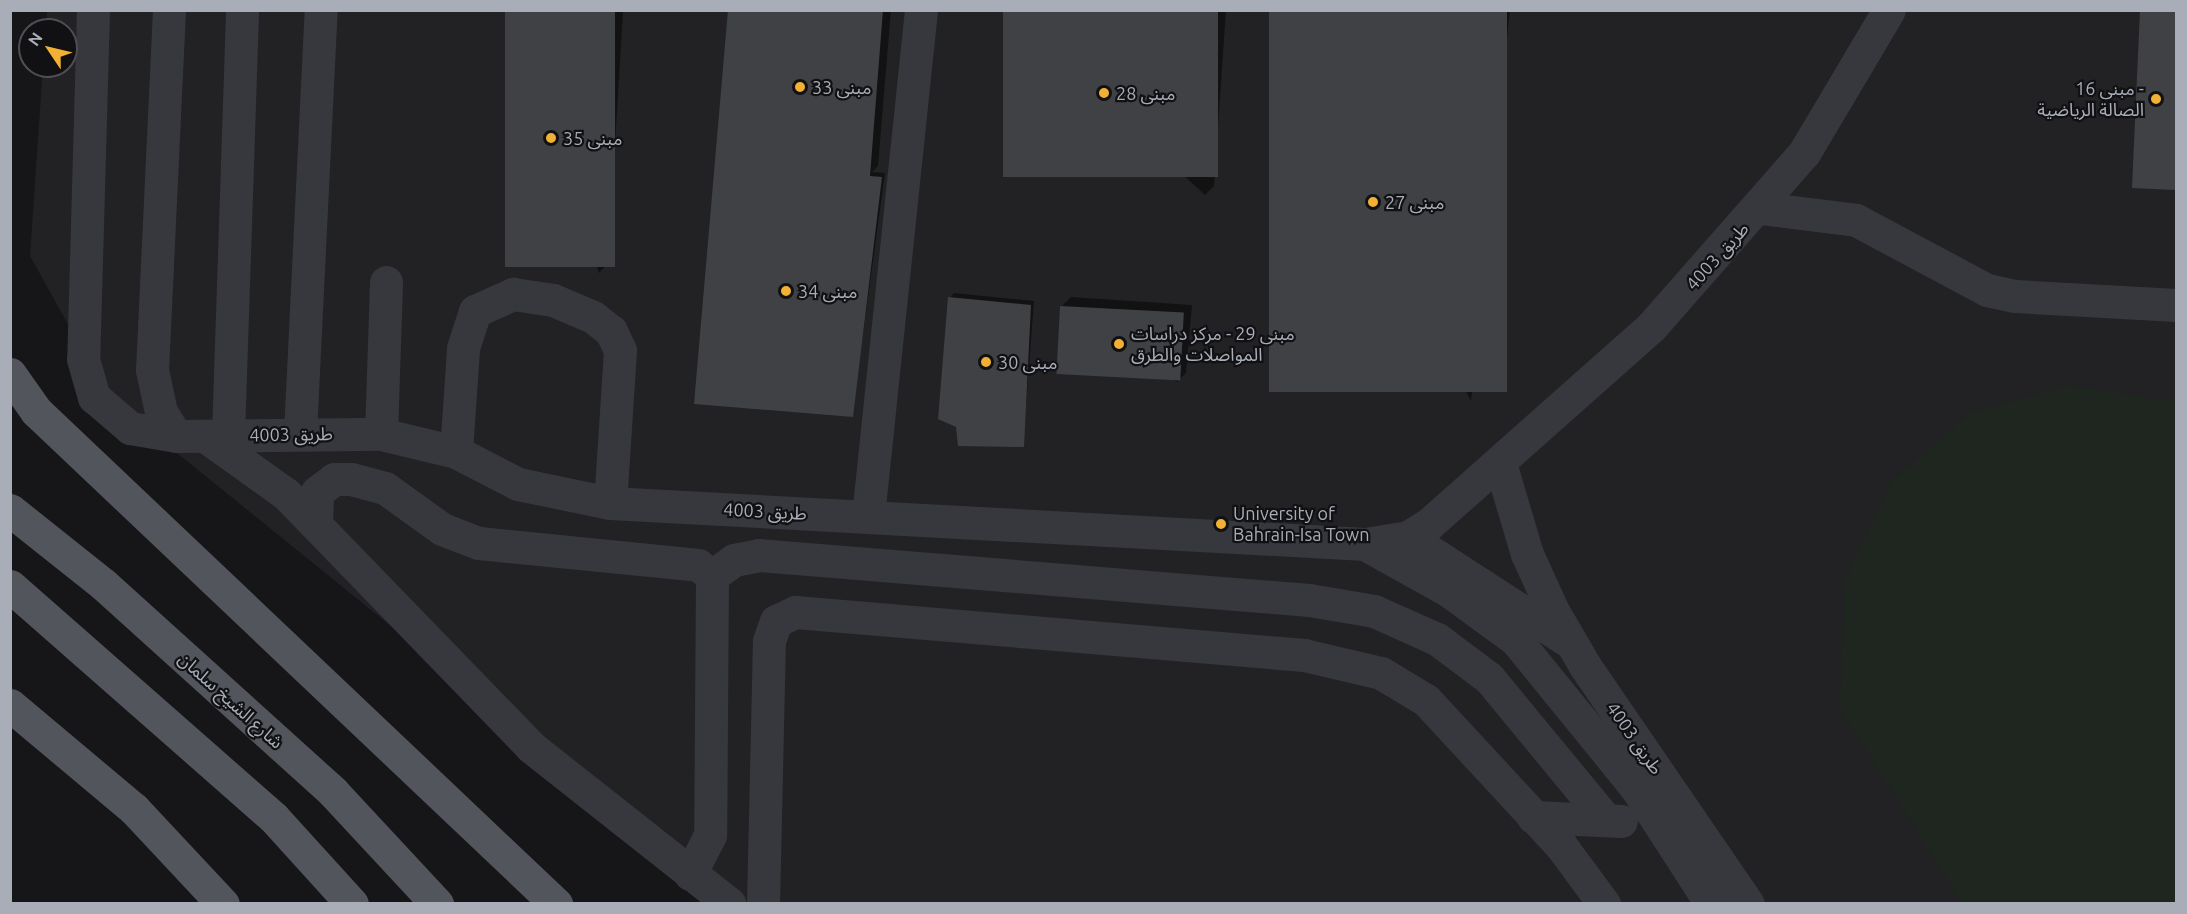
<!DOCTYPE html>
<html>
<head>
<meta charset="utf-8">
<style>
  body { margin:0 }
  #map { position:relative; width:2187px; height:914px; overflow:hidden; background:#161618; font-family:Ubuntu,"Noto Sans Arabic",sans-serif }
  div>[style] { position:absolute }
  .built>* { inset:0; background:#222225 }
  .green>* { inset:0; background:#1e261f }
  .shadow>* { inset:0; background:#0007 }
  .building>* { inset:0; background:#404145; transform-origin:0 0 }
  .minor>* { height:33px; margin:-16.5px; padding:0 16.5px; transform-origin:16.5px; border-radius:16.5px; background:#37383d }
  .major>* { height:33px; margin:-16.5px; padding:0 16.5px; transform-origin:16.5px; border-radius:16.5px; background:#53555c }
  .dots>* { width:16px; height:16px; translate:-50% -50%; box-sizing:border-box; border:3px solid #111113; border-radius:50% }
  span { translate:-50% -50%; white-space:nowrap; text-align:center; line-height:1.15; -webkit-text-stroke:4.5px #111113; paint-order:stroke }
  .poi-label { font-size:18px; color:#a8adb8 }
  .left { translate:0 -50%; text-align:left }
  .right { translate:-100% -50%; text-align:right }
  .street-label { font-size:18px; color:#a8adb8 }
  .frame { position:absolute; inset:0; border:12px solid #a8adb8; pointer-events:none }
  .north { position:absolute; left:18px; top:18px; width:60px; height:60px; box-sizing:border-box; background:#111113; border:2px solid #4d4f55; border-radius:50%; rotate:305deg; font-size:16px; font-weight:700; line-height:24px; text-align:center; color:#a8adb8 }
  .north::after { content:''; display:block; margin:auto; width:21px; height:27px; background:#f2b134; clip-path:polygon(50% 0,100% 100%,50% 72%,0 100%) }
</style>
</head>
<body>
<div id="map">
  <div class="built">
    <i style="clip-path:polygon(47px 11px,2176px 11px,2176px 903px,733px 903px,109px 398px,30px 256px,43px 66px,66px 66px,66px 30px,46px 30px)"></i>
  </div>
  <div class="green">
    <i style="clip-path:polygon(2069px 385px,2176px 402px,2176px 903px,1962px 903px,1840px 709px,1844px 582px,1891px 482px,1968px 414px)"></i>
  </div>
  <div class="shadow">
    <i style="clip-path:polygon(507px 10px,623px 10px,608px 264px,599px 273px)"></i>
    <i style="clip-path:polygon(729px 10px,891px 10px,878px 166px,872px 172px,885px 173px,852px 415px)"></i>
    <i style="clip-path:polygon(1005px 10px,1226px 10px,1214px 186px,1205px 195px)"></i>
    <i style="clip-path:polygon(1270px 10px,1510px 10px,1471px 401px)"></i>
    <i style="clip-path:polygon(2142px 10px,2176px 10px,2176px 189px,2133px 186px)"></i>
    <i style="clip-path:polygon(954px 293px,1034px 301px,1023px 445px,958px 426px,950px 298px)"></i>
    <i style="clip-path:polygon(1071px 297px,1192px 305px,1186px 373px,1177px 382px,1062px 306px)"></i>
  </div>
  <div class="building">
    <i style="left:505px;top:10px;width:110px;height:257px"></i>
    <i style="clip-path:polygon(728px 10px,883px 10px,870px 176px,882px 177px,853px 417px,694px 404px)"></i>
    <i style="left:1003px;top:10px;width:215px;height:167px"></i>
    <i style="left:1269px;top:10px;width:238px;height:382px"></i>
    <i style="clip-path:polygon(2140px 10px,2176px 10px,2176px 190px,2132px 188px)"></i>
    <i style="clip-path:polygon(948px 297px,1031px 305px,1024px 447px,958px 446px,956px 427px,938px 419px)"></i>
    <i style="left:1060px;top:306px;width:124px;height:68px;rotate:3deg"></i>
  </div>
  <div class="minor">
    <i style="left:93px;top:10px;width:349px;rotate:91.6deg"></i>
    <i style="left:83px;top:359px;width:40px;rotate:74deg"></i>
    <i style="left:94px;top:397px;width:48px;rotate:40.7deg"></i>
    <i style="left:130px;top:428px;width:47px;rotate:9.9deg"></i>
    <i style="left:176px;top:436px;width:205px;rotate:-0.6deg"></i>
    <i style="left:381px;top:434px;width:77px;rotate:13.5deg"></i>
    <i style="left:456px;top:452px;width:70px;rotate:27.3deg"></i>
    <i style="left:518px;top:484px;width:94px;rotate:11.7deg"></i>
    <i style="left:610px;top:503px;width:756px;rotate:3.11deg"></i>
    <i style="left:1365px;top:544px;width:44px;rotate:-9.2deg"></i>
    <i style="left:1408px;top:537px;width:25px;rotate:-32deg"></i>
    <i style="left:1429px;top:524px;width:297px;rotate:-41.6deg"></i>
    <i style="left:1651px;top:327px;width:232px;rotate:-48.7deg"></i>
    <i style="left:1804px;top:153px;width:166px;rotate:-59.3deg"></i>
    <i style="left:169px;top:10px;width:360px;rotate:92.7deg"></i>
    <i style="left:152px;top:370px;width:43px;rotate:77.9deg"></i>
    <i style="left:161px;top:412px;width:28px;rotate:58deg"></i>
    <i style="left:1760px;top:208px;width:97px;rotate:7.1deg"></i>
    <i style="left:1856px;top:220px;width:149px;rotate:28.1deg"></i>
    <i style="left:1987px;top:290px;width:29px;rotate:12deg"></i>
    <i style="left:2015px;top:296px;width:161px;rotate:3.2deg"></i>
    <i style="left:300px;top:433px;width:424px;rotate:-87.2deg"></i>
    <i style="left:381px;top:434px;width:152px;rotate:-88.1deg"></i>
    <i style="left:228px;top:435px;width:425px;rotate:-88.1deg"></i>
    <i style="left:205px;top:436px;width:100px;rotate:35.6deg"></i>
    <i style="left:286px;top:494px;width:352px;rotate:45.9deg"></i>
    <i style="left:531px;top:747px;width:253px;rotate:38.3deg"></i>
    <i style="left:456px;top:452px;width:104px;rotate:-86.1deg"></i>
    <i style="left:463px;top:348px;width:39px;rotate:-72deg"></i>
    <i style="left:475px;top:311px;width:42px;rotate:-24.1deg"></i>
    <i style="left:513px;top:294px;width:40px;rotate:8.5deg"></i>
    <i style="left:553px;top:300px;width:43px;rotate:23deg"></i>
    <i style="left:593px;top:317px;width:23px;rotate:38deg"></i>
    <i style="left:611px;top:331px;width:21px;rotate:65deg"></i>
    <i style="left:620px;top:350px;width:153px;rotate:93.7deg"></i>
    <i style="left:1500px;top:463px;width:95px;rotate:73.5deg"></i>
    <i style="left:1527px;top:554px;width:63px;rotate:65.5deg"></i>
    <i style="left:1553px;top:611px;width:64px;rotate:59.8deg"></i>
    <i style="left:1585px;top:666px;width:288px;rotate:55.6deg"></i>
    <i style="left:868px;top:516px;width:509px;rotate:-84.02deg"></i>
    <i style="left:316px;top:523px;width:31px;rotate:-88deg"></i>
    <i style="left:317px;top:492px;width:21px;rotate:-37deg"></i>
    <i style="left:334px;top:479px;width:17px"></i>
    <i style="left:351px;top:479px;width:35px;rotate:15deg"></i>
    <i style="left:385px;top:488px;width:70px;rotate:35.7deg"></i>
    <i style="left:442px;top:529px;width:40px;rotate:21deg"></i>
    <i style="left:479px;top:543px;width:220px;rotate:5.7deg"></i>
    <i style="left:698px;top:565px;width:18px;rotate:38deg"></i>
    <i style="left:712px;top:576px;width:259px;rotate:90.4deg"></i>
    <i style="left:710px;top:835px;width:44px;rotate:117.1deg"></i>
    <i style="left:1408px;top:537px;width:191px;rotate:33deg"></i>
    <i style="left:1365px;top:544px;width:96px;rotate:29.2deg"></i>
    <i style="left:1449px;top:591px;width:83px;rotate:36.2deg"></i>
    <i style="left:1516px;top:640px;width:192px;rotate:50.9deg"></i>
    <i style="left:1637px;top:789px;width:137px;rotate:57.2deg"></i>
    <i style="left:712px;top:576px;width:27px;rotate:-36deg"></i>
    <i style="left:734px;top:560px;width:25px;rotate:-11deg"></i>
    <i style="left:759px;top:555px;width:552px;rotate:4.68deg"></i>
    <i style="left:1309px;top:600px;width:66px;rotate:9.6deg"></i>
    <i style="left:1374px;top:611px;width:69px;rotate:24deg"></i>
    <i style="left:1437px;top:639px;width:65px;rotate:36.9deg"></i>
    <i style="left:1489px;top:678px;width:184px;rotate:50.5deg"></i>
    <i style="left:1533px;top:817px;width:88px;rotate:2.6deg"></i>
    <i style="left:763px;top:904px;width:263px;rotate:-88.7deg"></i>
    <i style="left:769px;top:641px;width:21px;rotate:-71deg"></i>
    <i style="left:776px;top:621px;width:21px;rotate:-25deg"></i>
    <i style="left:795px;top:612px;width:511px;rotate:4.83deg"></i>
    <i style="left:1304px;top:655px;width:79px;rotate:13.2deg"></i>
    <i style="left:1381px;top:673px;width:52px;rotate:31deg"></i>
    <i style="left:1426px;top:700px;width:200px;rotate:47.2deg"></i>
    <i style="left:1562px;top:847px;width:71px;rotate:53.6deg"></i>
  </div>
  <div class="major">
    <i style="left:10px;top:374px;width:45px;rotate:54.9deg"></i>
    <i style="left:36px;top:411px;width:717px;rotate:43.47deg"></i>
    <i style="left:10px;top:510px;width:119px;rotate:38.5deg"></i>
    <i style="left:103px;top:584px;width:310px;rotate:42.1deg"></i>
    <i style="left:333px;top:792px;width:153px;rotate:47.1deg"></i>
    <i style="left:10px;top:586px;width:351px;rotate:41.3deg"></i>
    <i style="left:274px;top:818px;width:116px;rotate:47.8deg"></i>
    <i style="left:10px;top:705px;width:162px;rotate:40deg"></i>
    <i style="left:134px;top:809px;width:130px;rotate:46.9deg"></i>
  </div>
  <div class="dots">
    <i style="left:800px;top:87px;background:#f2b134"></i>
    <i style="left:1104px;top:93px;background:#f2b134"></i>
    <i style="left:2156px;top:99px;background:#f2b134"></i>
    <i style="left:551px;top:138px;background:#f2b134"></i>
    <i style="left:1373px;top:202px;background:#f2b134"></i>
    <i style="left:786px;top:291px;background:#f2b134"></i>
    <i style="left:1119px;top:344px;background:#f2b134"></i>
    <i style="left:986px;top:362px;background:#f2b134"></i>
    <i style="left:1221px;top:524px;background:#f2b134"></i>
  </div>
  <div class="poi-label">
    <span class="left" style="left:812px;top:87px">مبنى 33</span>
    <span class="right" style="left:2144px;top:99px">مبنى 16 -<br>الصالة الرياضية</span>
    <span class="left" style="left:1116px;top:93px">مبنى 28</span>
    <span class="left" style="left:563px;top:138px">مبنى 35</span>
    <span class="left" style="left:1385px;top:202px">مبنى 27</span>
    <span class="left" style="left:798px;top:291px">مبنى 34</span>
    <span class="left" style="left:1131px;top:344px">مبنى 29 - مركز دراسات<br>المواصلات والطرق</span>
    <span class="left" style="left:998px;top:362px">مبنى 30</span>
    <span class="left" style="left:1233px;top:524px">University of<br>Bahrain-Isa Town</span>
  </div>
  <div class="street-label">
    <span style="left:1717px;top:256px;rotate:-48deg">طريق 4003</span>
    <span style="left:291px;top:434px;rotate:-1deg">طريق 4003</span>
    <span style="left:765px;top:511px;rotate:3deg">طريق 4003</span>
    <span style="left:231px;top:700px;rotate:42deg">شارع الشيخ سلمان</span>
    <span style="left:1635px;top:738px;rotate:55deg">طريق 4003</span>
  </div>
  <div class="frame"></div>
  <div class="north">N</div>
</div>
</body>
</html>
